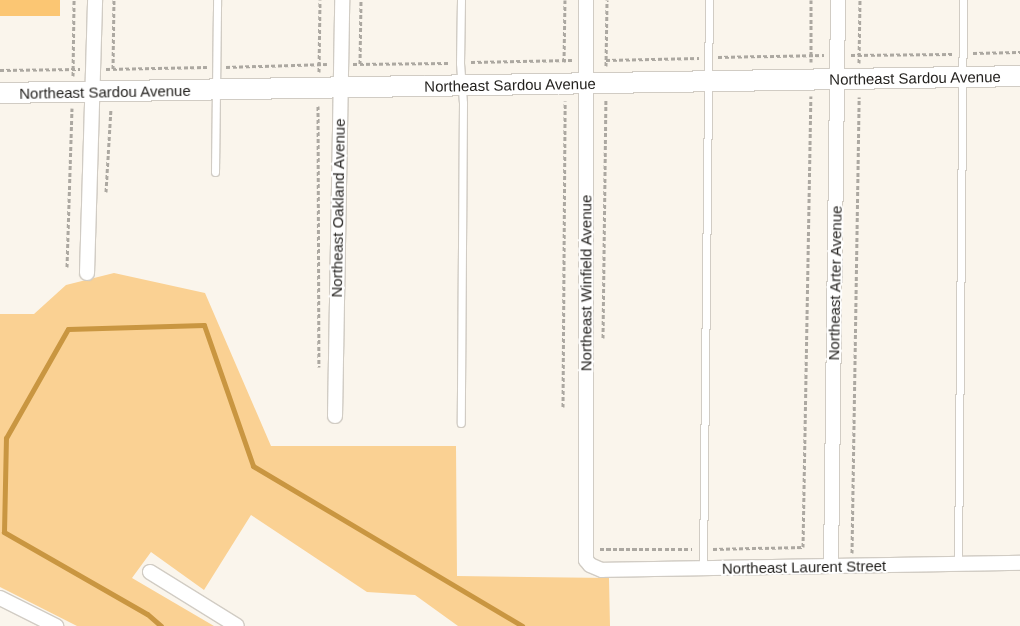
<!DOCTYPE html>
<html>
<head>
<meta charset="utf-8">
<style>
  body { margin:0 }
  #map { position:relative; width:1020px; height:626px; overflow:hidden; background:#faf5ec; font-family:Arial,sans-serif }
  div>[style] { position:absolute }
  .green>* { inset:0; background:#fad193 }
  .stream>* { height:5px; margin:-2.5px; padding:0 2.5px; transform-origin:2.5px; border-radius:2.5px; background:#c99641 }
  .building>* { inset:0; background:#fbc673; transform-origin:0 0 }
  .path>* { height:3px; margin-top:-1.5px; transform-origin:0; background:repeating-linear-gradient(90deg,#aca8a1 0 4px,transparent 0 6.5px) }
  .roads { filter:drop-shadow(1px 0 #d1ccc4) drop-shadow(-1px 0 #d1ccc4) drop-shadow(0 1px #d1ccc4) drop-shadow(0 -1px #d1ccc4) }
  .lane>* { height:7px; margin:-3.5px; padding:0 3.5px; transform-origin:3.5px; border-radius:3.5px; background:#fff }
  .street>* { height:14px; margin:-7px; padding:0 7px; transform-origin:7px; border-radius:7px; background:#fff }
  .secondary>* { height:20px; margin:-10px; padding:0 10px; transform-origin:10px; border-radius:10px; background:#fff }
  span { translate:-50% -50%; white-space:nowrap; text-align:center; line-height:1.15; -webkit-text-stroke:4px #fff; paint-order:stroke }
  .street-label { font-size:15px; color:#211f1c }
</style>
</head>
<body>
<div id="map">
  <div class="green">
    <i style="clip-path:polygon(114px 273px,205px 293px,271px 446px,456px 446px,457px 576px,609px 578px,610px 626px,458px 626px,415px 595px,367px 592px,251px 515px,204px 590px,151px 552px,132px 578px,214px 626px,77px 626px,0 587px,0 314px,34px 314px,66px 285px)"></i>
  </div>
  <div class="stream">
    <i style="left:161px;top:626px;width:18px;rotate:-139deg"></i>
    <i style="left:147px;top:614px;width:165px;rotate:-150.2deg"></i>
    <i style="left:4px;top:532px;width:94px;rotate:-88.8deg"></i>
    <i style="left:6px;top:438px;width:125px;rotate:-60.4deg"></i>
    <i style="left:68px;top:329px;width:136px;rotate:-1.7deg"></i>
    <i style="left:204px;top:325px;width:149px;rotate:70.8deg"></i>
    <i style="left:253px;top:466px;width:313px;rotate:30.7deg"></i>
  </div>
  <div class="building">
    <i style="left:0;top:0;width:60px;height:16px"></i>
  </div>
  <div class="path">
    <i style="left:973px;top:53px;width:47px;rotate:-1.2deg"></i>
    <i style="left:851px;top:55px;width:101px;rotate:-0.6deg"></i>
    <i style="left:718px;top:57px;width:106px;rotate:-1.1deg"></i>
    <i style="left:606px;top:60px;width:93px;rotate:-1.2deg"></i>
    <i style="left:471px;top:62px;width:101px;rotate:-1.1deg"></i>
    <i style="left:564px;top:62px;width:62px;rotate:-89.1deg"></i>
    <i style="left:811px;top:62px;width:62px;rotate:-90deg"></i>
    <i style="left:859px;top:63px;width:63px;rotate:-89.1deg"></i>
    <i style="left:353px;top:64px;width:96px;rotate:-0.6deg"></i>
    <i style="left:360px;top:64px;width:64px;rotate:-89.1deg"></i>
    <i style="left:606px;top:66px;width:66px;rotate:-89.1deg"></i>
    <i style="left:226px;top:67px;width:101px;rotate:-1.7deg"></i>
    <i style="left:106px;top:69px;width:101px;rotate:-1.1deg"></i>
    <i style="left:113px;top:69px;width:69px;rotate:-89.2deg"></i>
    <i style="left:0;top:70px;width:80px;rotate:-0.7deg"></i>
    <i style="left:319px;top:72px;width:72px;rotate:-89.2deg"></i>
    <i style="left:73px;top:76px;width:76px;rotate:-89.2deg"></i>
    <i style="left:318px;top:106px;width:261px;rotate:89.8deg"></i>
    <i style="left:106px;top:192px;width:84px;rotate:-86.6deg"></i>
    <i style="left:67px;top:267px;width:159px;rotate:-88.2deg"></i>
    <i style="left:603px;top:338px;width:239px;rotate:-89.3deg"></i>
    <i style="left:563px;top:407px;width:306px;rotate:-89.6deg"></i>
    <i style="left:600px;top:549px;width:92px"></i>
    <i style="left:713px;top:549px;width:90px;rotate:-1.3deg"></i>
    <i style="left:803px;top:547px;width:451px;rotate:-89deg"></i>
    <i style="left:852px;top:553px;width:456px;rotate:-89.1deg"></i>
  </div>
  <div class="roads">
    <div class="lane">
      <i style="left:461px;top:0;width:63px;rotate:90.9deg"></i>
      <i style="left:460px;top:63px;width:40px;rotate:85.7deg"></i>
      <i style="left:463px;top:103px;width:320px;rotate:90.4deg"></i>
      <i style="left:215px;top:172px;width:172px;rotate:-89.3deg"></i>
      <i style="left:958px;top:564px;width:564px;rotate:-89.49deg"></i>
      <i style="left:703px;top:569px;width:569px;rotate:-89.4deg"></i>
    </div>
    <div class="street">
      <i style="left:586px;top:0;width:560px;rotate:90deg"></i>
      <i style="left:586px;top:560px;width:6px;rotate:51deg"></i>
      <i style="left:590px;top:565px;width:13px;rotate:23deg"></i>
      <i style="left:602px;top:570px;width:418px;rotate:-1deg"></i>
      <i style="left:87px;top:273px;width:273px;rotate:-88.3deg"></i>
      <i style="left:335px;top:416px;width:416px;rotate:-89deg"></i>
      <i style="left:831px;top:566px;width:566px;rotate:-89.29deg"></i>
      <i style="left:150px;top:572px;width:102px;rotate:31.8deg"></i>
      <i style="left:0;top:598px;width:63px;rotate:26.6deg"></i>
    </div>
    <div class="secondary">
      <i style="left:0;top:93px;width:1020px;rotate:-0.95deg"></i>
    </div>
  </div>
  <div class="street-label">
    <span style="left:915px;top:78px;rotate:-1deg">Northeast Sardou Avenue</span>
    <span style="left:510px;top:85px;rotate:-1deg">Northeast Sardou Avenue</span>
    <span style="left:105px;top:92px;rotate:-1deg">Northeast Sardou Avenue</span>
    <span style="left:338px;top:208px;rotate:-89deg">Northeast Oakland Avenue</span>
    <span style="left:586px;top:283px;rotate:-90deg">Northeast Winfield Avenue</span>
    <span style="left:835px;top:283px;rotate:-89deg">Northeast Arter Avenue</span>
    <span style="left:804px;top:567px;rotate:-1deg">Northeast Laurent Street</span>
  </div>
</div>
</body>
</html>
